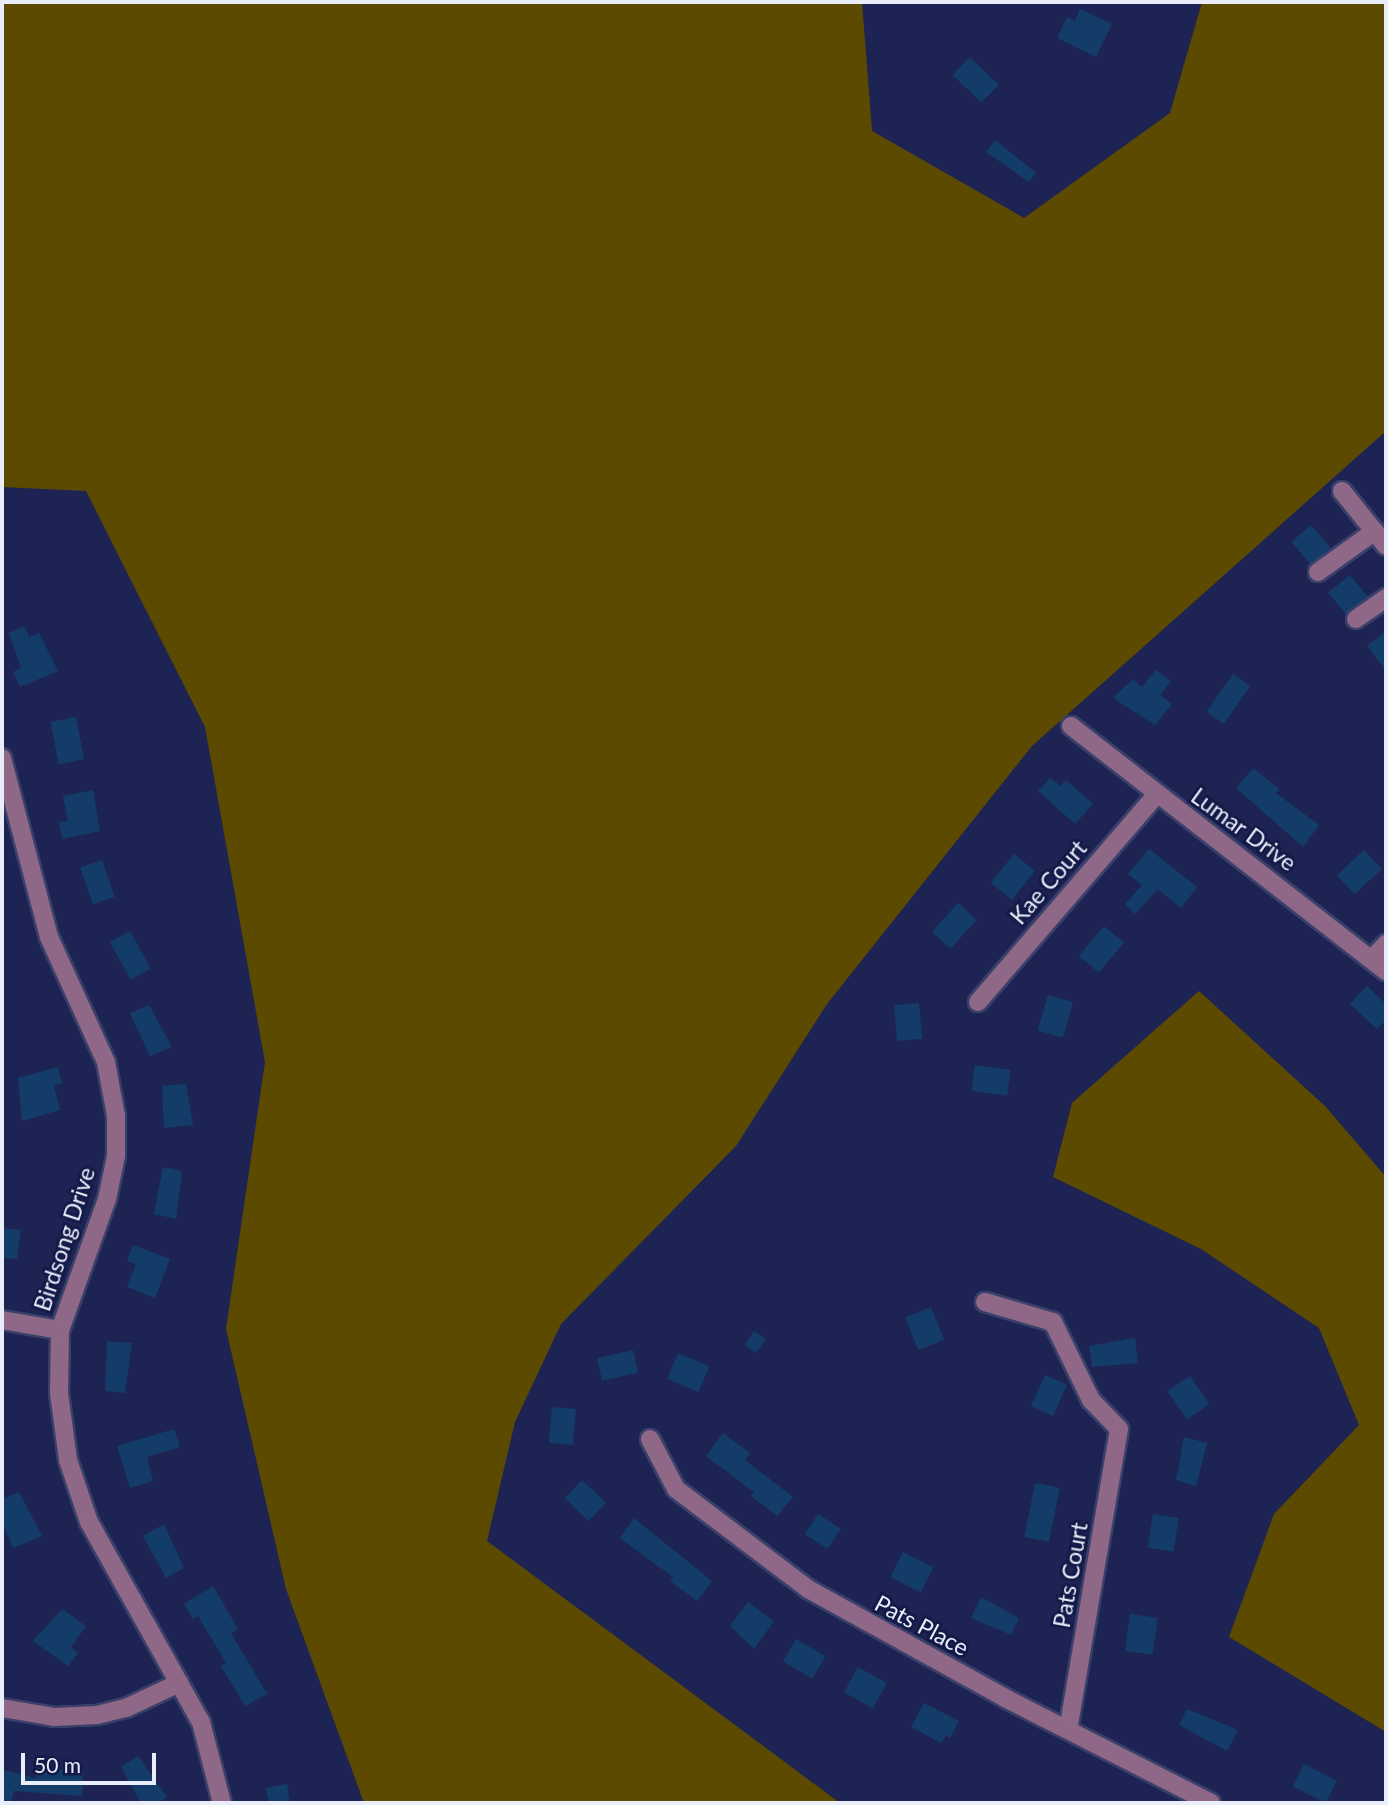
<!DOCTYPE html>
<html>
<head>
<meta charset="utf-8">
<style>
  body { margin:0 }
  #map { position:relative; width:1388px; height:1805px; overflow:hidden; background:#1d2453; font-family:Lato,sans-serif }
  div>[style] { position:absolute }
  .green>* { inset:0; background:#5c4a01 }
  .building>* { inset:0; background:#133d68; transform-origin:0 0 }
  .roads { filter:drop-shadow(2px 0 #3a406a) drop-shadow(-2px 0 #3a406a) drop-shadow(0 2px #3a406a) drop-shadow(0 -2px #3a406a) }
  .minor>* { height:18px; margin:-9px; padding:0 9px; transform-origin:9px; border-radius:9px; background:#8f6888 }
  span { translate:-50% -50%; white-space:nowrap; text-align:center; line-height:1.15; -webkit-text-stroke:6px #141a48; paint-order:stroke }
  .street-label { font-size:23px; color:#eaedfa }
  .frame { position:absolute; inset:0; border:4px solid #eaedfa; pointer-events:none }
  .scale { position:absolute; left:21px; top:1753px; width:135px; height:32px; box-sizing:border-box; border:4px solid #eaedfa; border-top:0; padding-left:9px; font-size:21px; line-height:24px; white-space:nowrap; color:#eaedfa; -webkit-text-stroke:5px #141a48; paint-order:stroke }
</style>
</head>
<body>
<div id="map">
  <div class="green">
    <i style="clip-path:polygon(2px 2px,862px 2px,872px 131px,1024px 218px,1170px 113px,1202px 2px,1386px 2px,1386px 431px,1032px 746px,827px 1004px,736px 1146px,561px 1324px,515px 1422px,487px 1541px,840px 1803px,364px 1803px,286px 1589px,226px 1329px,265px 1062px,205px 727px,86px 491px,2px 487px)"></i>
    <i style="clip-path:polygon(1199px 991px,1325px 1106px,1386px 1177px,1386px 1732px,1229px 1637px,1274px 1514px,1359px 1425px,1319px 1328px,1201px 1249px,1053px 1177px,1072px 1103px)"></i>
  </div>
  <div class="building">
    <i style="clip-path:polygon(1080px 9px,1112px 24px,1096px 57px,1057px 38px,1067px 17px,1075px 21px)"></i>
    <i style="left:970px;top:57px;width:40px;height:25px;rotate:44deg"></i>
    <i style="clip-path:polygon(995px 140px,1036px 173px,1029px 182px,986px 152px)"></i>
    <i style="left:1311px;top:525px;width:30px;height:26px;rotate:49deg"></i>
    <i style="left:1350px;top:575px;width:28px;height:28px;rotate:51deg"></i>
    <i style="clip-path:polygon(24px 626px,29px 637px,39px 633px,58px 671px,20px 687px,13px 672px,21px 668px,9px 633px)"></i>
    <i style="clip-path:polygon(1386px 631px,1386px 671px,1367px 646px)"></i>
    <i style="clip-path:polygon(1156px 670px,1171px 681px,1160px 695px,1172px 704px,1155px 725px,1113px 698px,1133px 679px,1142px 687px)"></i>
    <i style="left:1233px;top:674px;width:21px;height:46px;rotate:35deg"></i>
    <i style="left:76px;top:717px;width:43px;height:26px;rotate:79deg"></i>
    <i style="clip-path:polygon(1253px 768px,1279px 789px,1276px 793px,1319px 825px,1303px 847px,1236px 788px)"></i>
    <i style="clip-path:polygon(1050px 778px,1060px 786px,1066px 780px,1093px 804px,1075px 824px,1038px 791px)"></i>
    <i style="clip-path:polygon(93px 790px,100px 831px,62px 839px,59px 822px,68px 821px,63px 796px)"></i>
    <i style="clip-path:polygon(1149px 849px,1197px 887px,1181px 908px,1158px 889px,1135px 914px,1125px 904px,1142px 885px,1128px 874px)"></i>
    <i style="left:1364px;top:850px;width:26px;height:37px;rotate:47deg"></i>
    <i style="left:1014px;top:854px;width:27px;height:37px;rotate:39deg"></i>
    <i style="left:102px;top:860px;width:39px;height:23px;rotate:71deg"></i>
    <i style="left:958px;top:903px;width:25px;height:39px;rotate:42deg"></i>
    <i style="left:1104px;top:926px;width:26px;height:39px;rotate:40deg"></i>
    <i style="left:130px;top:931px;width:43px;height:23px;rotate:61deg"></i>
    <i style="clip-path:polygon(1367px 986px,1386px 1004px,1386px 1020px,1377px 1029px,1350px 1004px)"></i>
    <i style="left:1048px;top:995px;width:26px;height:37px;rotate:16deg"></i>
    <i style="left:919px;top:1003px;width:36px;height:25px;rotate:85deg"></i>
    <i style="clip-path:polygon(149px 1005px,172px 1047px,150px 1056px,130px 1013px)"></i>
    <i style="left:975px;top:1065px;width:36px;height:26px;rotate:8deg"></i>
    <i style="clip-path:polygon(58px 1067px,62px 1083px,54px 1086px,60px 1110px,22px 1121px,18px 1078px)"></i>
    <i style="clip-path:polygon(186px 1084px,193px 1125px,164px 1128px,162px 1086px)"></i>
    <i style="clip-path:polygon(163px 1167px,182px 1171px,176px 1219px,154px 1214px)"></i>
    <i style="clip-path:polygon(2px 1228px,21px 1230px,17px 1259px,2px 1258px)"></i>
    <i style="clip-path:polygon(133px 1245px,170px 1259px,155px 1298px,127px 1287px,136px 1264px,127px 1261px)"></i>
    <i style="left:931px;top:1307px;width:35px;height:28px;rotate:68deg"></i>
    <i style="left:754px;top:1331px;width:14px;height:17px;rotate:34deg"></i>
    <i style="clip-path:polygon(1135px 1338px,1138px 1363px,1092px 1367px,1089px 1346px)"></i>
    <i style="clip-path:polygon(107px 1341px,132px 1343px,125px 1393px,105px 1391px)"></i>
    <i style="left:633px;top:1350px;width:23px;height:37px;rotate:77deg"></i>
    <i style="left:678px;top:1353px;width:34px;height:28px;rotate:23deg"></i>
    <i style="left:1045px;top:1375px;width:24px;height:34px;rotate:24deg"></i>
    <i style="left:1190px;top:1376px;width:34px;height:27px;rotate:56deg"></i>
    <i style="left:552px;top:1407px;width:24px;height:36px;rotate:5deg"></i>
    <i style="clip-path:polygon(174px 1429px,180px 1447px,147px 1457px,153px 1481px,130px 1488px,117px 1446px)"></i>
    <i style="clip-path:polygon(723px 1433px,750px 1453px,745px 1460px,793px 1497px,777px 1516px,751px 1496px,754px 1492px,706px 1456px)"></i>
    <i style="clip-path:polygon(1184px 1437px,1207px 1443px,1196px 1486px,1176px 1480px)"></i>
    <i style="left:582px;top:1480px;width:33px;height:25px;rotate:44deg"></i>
    <i style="left:1035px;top:1483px;width:25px;height:55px;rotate:11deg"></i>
    <i style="clip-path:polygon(19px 1492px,42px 1536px,13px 1548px,2px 1521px,2px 1499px)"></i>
    <i style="left:818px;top:1514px;width:27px;height:24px;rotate:33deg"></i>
    <i style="left:1153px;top:1514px;width:26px;height:34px;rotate:9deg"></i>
    <i style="clip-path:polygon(634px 1518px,712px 1581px,697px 1601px,670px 1581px,673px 1577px,620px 1538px)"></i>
    <i style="clip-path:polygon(164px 1524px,184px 1568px,166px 1578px,143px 1536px)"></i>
    <i style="left:903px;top:1552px;width:34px;height:28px;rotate:27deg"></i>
    <i style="clip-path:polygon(213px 1586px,238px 1629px,231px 1633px,267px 1694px,245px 1706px,221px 1666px,226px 1663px,198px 1616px,193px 1619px,184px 1604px)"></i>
    <i style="clip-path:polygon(981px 1597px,1019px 1618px,1011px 1635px,971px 1618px)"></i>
    <i style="clip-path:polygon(748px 1602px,774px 1621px,754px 1649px,730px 1626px)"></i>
    <i style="clip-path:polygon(62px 1609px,86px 1626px,71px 1647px,78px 1653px,68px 1666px,33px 1641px)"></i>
    <i style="left:1130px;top:1614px;width:28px;height:37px;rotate:8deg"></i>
    <i style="left:796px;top:1639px;width:34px;height:26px;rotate:30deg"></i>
    <i style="left:858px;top:1667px;width:33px;height:29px;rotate:29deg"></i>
    <i style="clip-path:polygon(924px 1703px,959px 1721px,950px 1738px,946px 1735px,941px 1743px,911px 1727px)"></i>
    <i style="clip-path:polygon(1187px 1709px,1238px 1730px,1227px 1751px,1179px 1725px)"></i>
    <i style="clip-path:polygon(138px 1756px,167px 1797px,157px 1803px,141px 1803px,121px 1767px)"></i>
    <i style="left:1304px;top:1764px;width:37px;height:25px;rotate:27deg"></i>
    <i style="clip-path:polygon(37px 1768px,83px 1770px,82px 1796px,14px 1791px,11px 1803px,2px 1803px,2px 1770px,36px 1778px)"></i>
    <i style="clip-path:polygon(287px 1784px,290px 1803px,269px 1803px,266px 1788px)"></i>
  </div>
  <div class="roads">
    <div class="minor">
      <i style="left:1342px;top:491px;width:70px;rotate:51.3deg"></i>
      <i style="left:1318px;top:572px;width:70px;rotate:-35.7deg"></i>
      <i style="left:1356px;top:619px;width:37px;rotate:-35deg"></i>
      <i style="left:1071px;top:726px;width:399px;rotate:37.9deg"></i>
      <i style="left:2px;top:758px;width:185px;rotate:75.3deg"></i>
      <i style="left:49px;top:937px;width:137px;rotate:65.5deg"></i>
      <i style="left:106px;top:1062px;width:55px;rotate:79.5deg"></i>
      <i style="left:116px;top:1116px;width:40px;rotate:90deg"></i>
      <i style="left:116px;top:1156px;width:44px;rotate:101.8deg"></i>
      <i style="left:107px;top:1199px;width:139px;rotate:109.7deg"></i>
      <i style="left:60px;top:1330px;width:63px;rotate:90.9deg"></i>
      <i style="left:59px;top:1393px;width:68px;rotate:82.3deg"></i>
      <i style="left:68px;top:1460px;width:65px;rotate:71.3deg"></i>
      <i style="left:89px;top:1522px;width:229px;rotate:60.8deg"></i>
      <i style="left:201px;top:1722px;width:84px;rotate:75.5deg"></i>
      <i style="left:1372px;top:959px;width:21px;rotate:-47deg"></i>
      <i style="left:978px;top:1002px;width:273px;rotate:-49.3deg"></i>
      <i style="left:985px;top:1302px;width:71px;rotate:16.4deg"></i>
      <i style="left:1053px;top:1322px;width:87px;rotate:64deg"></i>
      <i style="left:1091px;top:1400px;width:40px;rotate:46deg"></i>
      <i style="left:1119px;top:1429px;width:304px;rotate:99.6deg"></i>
      <i style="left:2px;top:1320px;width:59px;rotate:9.8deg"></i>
      <i style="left:650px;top:1439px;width:56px;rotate:62.5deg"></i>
      <i style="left:676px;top:1489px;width:166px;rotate:37.1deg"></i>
      <i style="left:808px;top:1589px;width:227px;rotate:28.9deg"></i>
      <i style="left:1007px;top:1699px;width:229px;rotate:27deg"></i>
      <i style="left:2px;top:1708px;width:54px;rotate:9.6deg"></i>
      <i style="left:55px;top:1717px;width:42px;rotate:-2.7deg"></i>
      <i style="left:97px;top:1715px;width:30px;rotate:-14deg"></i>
      <i style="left:126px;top:1708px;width:59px;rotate:-25.3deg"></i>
    </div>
  </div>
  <div class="street-label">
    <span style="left:1244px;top:829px;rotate:36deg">Lumar Drive</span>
    <span style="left:1048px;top:882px;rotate:-49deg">Kae Court</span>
    <span style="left:64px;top:1239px;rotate:-72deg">Birdsong Drive</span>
    <span style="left:1070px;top:1575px;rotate:-80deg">Pats Court</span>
    <span style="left:922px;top:1625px;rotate:28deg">Pats Place</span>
  </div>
  <div class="frame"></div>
  <div class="scale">50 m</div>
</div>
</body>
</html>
